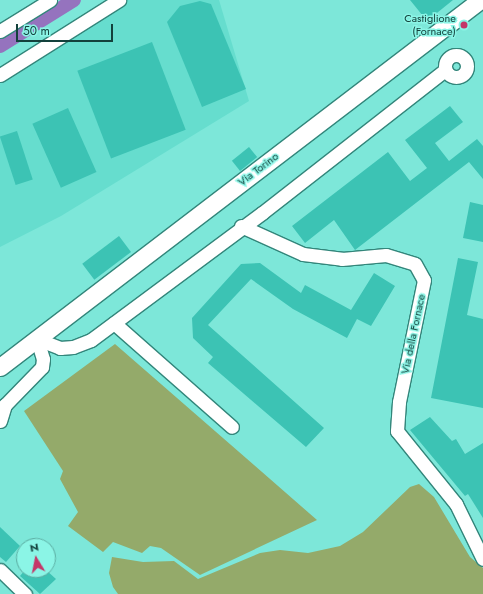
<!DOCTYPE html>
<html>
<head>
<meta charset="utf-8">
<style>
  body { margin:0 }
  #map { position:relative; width:483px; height:594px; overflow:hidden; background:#7de7d9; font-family:Jost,sans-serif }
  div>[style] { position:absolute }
  .built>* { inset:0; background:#66ddce }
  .green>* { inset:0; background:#94aa6a }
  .canal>* { height:14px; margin:-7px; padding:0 7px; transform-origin:7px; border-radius:7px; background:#9573be }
  .building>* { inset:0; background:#3cc3b4; transform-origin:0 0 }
  .roads { filter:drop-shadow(1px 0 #33867b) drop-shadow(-1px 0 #33867b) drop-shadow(0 1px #33867b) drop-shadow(0 -1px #33867b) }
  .minor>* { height:13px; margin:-6.5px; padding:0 6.5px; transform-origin:6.5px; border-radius:6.5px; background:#fff }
  .minor>.ring { margin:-6.5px; padding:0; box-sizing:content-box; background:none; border:13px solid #fff; border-radius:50% }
  .major>* { height:17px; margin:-8.5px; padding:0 8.5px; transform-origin:8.5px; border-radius:8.5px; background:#fff }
  .dots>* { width:11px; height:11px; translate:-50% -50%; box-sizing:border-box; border:2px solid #8bf5e6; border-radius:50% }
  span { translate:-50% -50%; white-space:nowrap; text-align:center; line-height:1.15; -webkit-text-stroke:3px #8bf5e6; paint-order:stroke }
  .poi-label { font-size:11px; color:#13413c }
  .right { translate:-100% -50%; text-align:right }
  .street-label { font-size:11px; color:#13413c }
  .north { position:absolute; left:16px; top:538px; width:40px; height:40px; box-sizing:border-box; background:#8bf5e6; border:1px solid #5bada2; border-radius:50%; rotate:350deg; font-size:11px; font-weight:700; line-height:16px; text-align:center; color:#13413c }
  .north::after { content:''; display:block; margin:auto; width:14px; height:18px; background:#c43768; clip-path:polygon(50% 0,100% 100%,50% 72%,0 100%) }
  .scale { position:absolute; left:16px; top:24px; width:97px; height:18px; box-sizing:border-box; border:2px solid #13413c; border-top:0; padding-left:5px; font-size:12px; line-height:14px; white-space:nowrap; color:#13413c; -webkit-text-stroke:3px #8bf5e6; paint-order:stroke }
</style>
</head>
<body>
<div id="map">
  <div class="built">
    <i style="clip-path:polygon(121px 0,219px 0,249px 101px,61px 216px,0 247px,0 75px)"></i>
  </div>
  <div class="green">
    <i style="clip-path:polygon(115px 344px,317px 520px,200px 575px,161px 548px,150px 546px,142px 553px,113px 542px,103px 552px,68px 526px,78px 512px,60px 479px,63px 471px,24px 411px)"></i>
    <i style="clip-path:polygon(419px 484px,434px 497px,470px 557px,483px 568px,483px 594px,118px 594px,113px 587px,109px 573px,112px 557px,143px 562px,174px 561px,198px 579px,260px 553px,280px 550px,308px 553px,340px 546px,363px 532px,410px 487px)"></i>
  </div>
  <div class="canal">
    <i style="left:0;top:46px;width:87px;rotate:-31.9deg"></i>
  </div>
  <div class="building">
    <i style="clip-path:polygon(410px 0,453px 0,427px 21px)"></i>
    <i style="clip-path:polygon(200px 1px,211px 4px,246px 89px,202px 107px,167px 22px,180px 6px)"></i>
    <i style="left:152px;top:42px;width:94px;height:80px;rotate:69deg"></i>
    <i style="clip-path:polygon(450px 106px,463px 122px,435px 143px,449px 161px,477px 139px,483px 146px,483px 179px,469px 162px,355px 250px,334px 220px,305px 243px,292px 226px,388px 152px,410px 181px,427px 168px,405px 140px)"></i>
    <i style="left:68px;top:108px;width:70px;height:39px;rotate:66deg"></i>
    <i style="left:17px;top:131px;width:51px;height:18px;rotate:72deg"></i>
    <i style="left:249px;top:147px;width:13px;height:22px;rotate:51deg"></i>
    <i style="clip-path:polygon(470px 202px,483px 205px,483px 242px,463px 238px)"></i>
    <i style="left:119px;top:236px;width:20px;height:46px;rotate:53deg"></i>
    <i style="clip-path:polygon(458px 258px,478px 262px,467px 315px,483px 319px,483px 408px,431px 398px)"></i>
    <i style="clip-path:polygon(260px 263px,301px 293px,305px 285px,351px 310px,374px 273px,395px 286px,371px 326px,357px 319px,347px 338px,293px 309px,251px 279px,208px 325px,324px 428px,306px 447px,208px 363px,213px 357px,193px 338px,192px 318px,241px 264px)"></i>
    <i style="clip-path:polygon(430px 417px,452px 441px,456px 439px,465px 454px,483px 443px,483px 518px,468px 494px,465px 496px,410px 430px)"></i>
    <i style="clip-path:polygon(0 527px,20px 546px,6px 562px,0 557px)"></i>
    <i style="clip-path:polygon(25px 570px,46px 570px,56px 579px,40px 594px,20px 576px)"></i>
  </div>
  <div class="roads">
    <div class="minor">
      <i style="left:0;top:31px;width:59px;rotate:-31.8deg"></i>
      <i class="ring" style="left:445px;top:55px;width:9px;height:9px"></i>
      <i style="left:0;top:75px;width:141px;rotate:-32.2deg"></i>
      <i style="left:241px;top:226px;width:68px;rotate:24.3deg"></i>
      <i style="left:303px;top:254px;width:39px;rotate:7deg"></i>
      <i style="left:342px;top:259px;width:44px;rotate:-5.2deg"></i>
      <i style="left:386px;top:255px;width:30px;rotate:17deg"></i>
      <i style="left:415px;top:264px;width:18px;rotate:61deg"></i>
      <i style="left:424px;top:280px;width:125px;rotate:101.6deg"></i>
      <i style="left:399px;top:402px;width:29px;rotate:94deg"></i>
      <i style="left:397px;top:431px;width:94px;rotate:51.1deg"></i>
      <i style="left:456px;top:504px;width:61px;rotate:63.9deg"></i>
      <i style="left:114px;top:323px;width:157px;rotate:41.4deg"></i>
      <i style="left:37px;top:339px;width:25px;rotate:21deg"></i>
      <i style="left:60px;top:348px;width:13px;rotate:-4deg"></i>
      <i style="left:73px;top:347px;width:19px;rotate:-21deg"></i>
      <i style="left:91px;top:340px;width:213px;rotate:-36.6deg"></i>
      <i style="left:262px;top:213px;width:232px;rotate:-38deg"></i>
      <i style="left:0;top:421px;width:17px;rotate:-73deg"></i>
      <i style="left:5px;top:405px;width:53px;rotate:-45.8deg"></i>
      <i style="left:42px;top:367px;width:8px;rotate:-83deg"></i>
      <i style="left:43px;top:359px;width:21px;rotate:-107deg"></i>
      <i style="left:0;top:570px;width:35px;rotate:44deg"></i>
    </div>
    <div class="major">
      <i style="left:0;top:367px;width:604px;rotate:-37.4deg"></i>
    </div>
  </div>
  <div class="dots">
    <i style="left:464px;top:25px;background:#c43768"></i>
  </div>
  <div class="poi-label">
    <span class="right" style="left:456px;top:25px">Castiglione<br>(Fornace)</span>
  </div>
  <div class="street-label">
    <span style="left:258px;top:169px;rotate:-37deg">Via Torino</span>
    <span style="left:413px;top:334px;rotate:-78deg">Via della Fornace</span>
  </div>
  <div class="north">N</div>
  <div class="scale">50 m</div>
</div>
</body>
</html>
